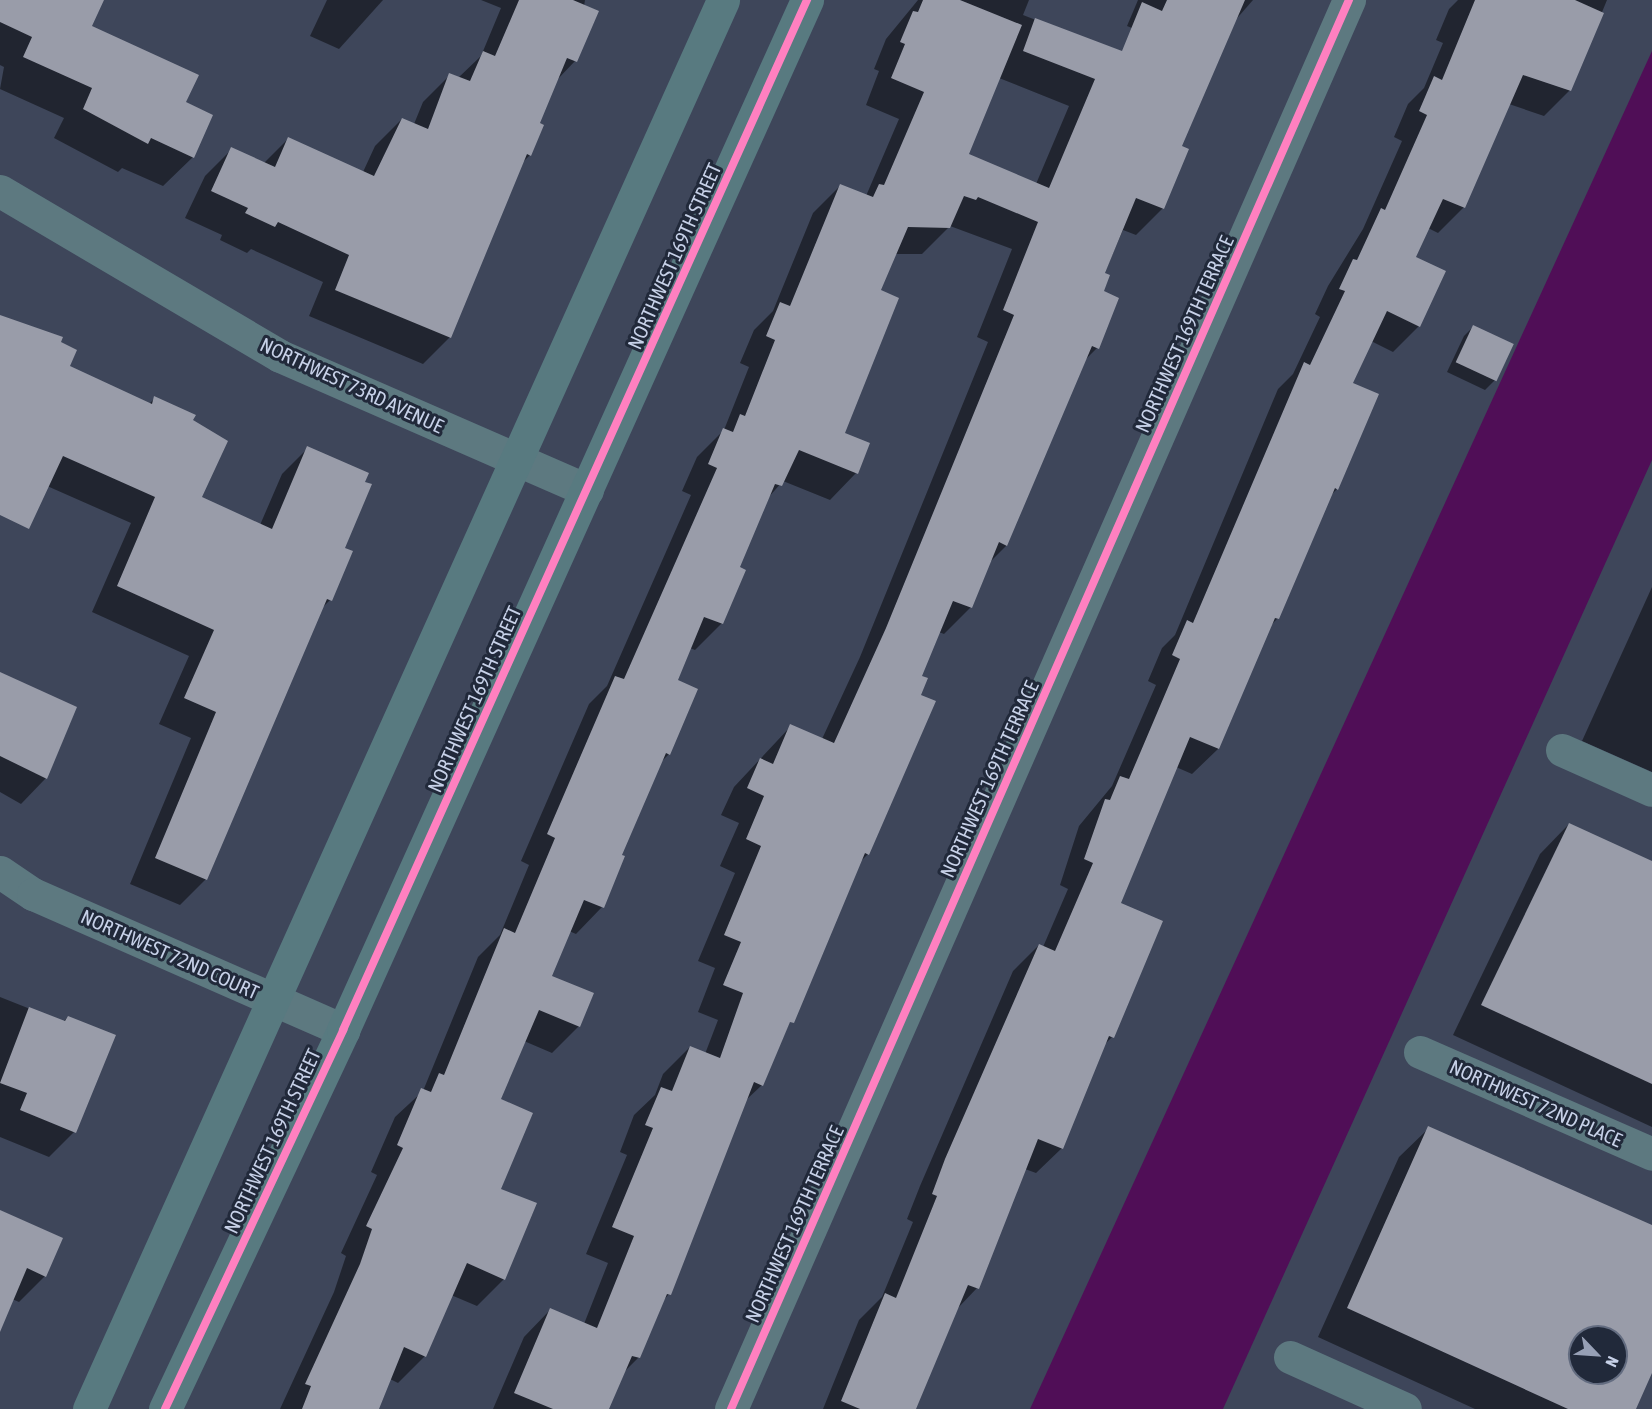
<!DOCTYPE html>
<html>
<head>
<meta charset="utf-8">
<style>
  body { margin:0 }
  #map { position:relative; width:1652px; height:1409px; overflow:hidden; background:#3e465a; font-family:"Asap Condensed",sans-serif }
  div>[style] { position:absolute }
  .water>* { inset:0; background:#500e57 }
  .shadow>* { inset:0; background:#0007 }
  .building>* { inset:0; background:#999ca9; transform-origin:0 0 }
  .street>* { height:33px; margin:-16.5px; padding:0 16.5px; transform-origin:16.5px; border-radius:16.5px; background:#5d7980 }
  .secondary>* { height:33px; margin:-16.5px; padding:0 16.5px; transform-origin:16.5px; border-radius:16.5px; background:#587a80 }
  .cycleway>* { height:8px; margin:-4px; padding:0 4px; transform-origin:4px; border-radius:4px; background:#ff80c0 }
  span { translate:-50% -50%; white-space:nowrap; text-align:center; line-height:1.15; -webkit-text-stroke:6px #21293a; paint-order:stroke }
  .street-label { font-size:20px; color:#c7d1e8 }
  .north { position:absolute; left:1568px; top:1325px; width:60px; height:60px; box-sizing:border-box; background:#21293a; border:2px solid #636c80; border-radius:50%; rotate:115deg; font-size:16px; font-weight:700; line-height:24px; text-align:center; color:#c7d1e8 }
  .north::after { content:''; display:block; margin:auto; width:21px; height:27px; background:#97a0b6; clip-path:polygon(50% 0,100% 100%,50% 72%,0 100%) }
</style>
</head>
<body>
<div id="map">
  <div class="water">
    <i style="clip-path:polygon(1652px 51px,1652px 460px,1223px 1409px,1030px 1409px)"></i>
  </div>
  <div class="shadow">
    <i style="clip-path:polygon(0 0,103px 0,90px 27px,184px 103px,193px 157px,163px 186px,122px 168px,118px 172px,54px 138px,64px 118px,0 89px,4px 67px,0 65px)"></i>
    <i style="clip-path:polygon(327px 0,383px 0,339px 49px,310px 36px)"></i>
    <i style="clip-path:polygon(481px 0,585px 0,575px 61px,556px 81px,538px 124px,530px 155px,521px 164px,450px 337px,423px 364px,309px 316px,323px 282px,251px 249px,247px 253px,220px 240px,222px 235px,185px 218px,205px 176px,232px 149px,264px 163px,288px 139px,363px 172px,375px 146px,402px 119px,414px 124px,423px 102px,450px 75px,458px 78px,481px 56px,501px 8px)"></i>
    <i style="clip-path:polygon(evenodd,918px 0,1029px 0,1023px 15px,1206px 86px,1180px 147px,1163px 208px,1136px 235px,1123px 230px,1104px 274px,1097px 348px,1084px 361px,1006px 546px,989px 563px,971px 607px,944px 634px,939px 632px,920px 677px,868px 854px,860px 862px,762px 1085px,745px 1101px,669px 1294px,662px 1302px,639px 1357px,624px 1372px,608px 1409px,493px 1409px,524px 1337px,550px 1310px,584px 1324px,608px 1263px,586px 1254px,627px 1155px,620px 1152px,634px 1115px,655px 1095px,663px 1074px,690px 1047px,705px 1054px,718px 1020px,698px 1012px,715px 968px,698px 961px,735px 873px,720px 866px,739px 823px,721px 815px,734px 787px,791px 726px,822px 739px,860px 657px,988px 342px,977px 337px,1012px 249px,950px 226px,922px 254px,895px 254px,879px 291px,843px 434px,856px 473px,830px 500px,783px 481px,767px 499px,738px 568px,722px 623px,695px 650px,690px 648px,676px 681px,669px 754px,659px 764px,620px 856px,602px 907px,576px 934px,569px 931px,550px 976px,579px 1026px,552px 1053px,524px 1041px,499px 1100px,499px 1189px,535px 1204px,504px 1279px,477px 1306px,451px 1295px,425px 1356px,398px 1383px,390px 1379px,377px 1409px,280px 1409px,334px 1292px,346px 1256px,341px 1253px,377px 1175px,371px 1172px,395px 1117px,423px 1091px,478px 957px,500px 935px,529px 865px,521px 861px,589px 704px,607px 686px,691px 495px,682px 491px,697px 457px,724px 430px,749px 367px,740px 363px,754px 330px,773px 311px,813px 213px,840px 186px,866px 196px,899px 119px,866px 105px,879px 71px,874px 69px,886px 39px,918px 0,999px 78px,1069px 106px,1036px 184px,967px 155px,999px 78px)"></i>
    <i style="clip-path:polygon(1138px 0,1253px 0,1203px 57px,1127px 26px)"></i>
    <i style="clip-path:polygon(1458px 0,1607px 0,1570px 90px,1544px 116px,1509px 104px,1464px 207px,1438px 233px,1428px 228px,1414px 258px,1419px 326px,1393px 352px,1371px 341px,1351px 384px,1337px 489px,1330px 496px,1278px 618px,1270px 626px,1218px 749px,1192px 774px,1176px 767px,1119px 904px,1112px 1037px,1103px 1046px,1062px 1148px,1036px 1173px,1025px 1169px,977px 1288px,957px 1309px,914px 1409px,823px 1409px,859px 1320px,882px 1297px,913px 1222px,907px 1219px,920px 1186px,1013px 971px,1039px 945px,1043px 947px,1068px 889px,1060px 885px,1079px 826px,1112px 786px,1156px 685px,1148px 681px,1162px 648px,1175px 635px,1278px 389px,1293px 374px,1320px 317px,1315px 314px,1328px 286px,1363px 229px,1402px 141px,1394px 137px,1408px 104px,1424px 88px,1443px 43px,1436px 40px,1449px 9px)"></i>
    <i style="clip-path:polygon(0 316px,59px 343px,68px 366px,149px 404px,155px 398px,191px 420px,200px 498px,260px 525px,282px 474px,308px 448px,343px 548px,330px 600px,321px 609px,206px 879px,180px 905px,130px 884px,191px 738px,159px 724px,189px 656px,92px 612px,131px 523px,38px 482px,0 499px)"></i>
    <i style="clip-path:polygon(1474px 326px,1495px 380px,1485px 390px,1447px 372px,1464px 336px)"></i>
    <i style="clip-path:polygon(1652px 587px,1652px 772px,1582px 741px)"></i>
    <i style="clip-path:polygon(0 673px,46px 778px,21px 804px,0 792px)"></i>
    <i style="clip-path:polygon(1569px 824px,1652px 863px,1652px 1127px,1453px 1035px,1540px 854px)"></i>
    <i style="clip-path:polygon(0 997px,63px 1022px,68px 1017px,114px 1036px,74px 1132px,49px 1157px,0 1137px)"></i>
    <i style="clip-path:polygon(evenodd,1429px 1128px,1652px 1227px,1652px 1369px,1634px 1409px,1475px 1409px,1318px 1337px,1399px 1157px,1429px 1128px,1580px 1337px,1616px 1337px,1616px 1373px,1580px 1373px,1580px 1337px)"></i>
    <i style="clip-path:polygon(0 1211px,45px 1276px,19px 1302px,12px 1299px,0 1315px)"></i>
  </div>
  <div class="building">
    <i style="clip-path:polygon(0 0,104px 0,92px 26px,199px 75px,186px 102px,213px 115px,194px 158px,151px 138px,148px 144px,83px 109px,92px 88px,23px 57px,32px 37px,0 22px)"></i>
    <i style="clip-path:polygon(519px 0,573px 0,599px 11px,577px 62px,567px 58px,540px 123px,544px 125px,531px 156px,527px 154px,451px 338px,335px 290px,349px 255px,278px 222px,275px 227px,245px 213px,248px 208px,211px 191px,231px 147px,275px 167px,288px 137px,374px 176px,402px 118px,428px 129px,449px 73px,470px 81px,483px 51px,495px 56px)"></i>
    <i style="clip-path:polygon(923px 0,960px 0,1022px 25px,969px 154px,1049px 188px,1095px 79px,1023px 51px,1035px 18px,1122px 51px,1142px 2px,1162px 11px,1167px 0,1245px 0,1182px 146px,1189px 149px,1164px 209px,1136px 198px,1105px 273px,1110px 275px,1104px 291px,1119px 298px,1099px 349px,1092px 346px,1007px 546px,999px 542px,972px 608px,953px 601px,922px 676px,928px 678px,921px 695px,936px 701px,869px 855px,865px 853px,794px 1023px,790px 1022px,763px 1086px,754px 1082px,671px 1295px,667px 1294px,640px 1358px,632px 1356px,609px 1409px,553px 1409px,514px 1393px,550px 1308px,597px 1328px,634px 1236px,612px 1227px,653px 1128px,645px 1125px,661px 1087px,672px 1091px,690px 1046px,720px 1058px,743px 993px,723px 985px,741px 942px,724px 935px,761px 846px,746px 839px,764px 796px,747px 788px,760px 758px,773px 764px,790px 724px,834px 743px,886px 628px,1014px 315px,1003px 310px,1038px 222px,978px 197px,976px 200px,964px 196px,950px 228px,908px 227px,881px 290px,899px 298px,845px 433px,870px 443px,858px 474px,799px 450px,782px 486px,775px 484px,740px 567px,746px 570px,723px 624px,704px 617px,678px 680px,698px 689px,670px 755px,666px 753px,622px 855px,625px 856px,604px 908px,584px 900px,552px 976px,594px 993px,580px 1027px,539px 1010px,501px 1099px,533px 1113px,501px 1189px,537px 1203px,505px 1280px,467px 1263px,426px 1357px,404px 1347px,379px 1409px,302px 1409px,311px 1386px,305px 1384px,360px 1264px,372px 1229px,366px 1226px,403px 1148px,397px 1145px,421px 1088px,431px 1092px,439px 1073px,444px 1075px,504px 928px,515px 933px,555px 838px,547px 834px,615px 676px,624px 679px,717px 468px,708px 464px,723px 428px,733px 432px,740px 414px,745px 416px,775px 340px,766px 336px,780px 302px,790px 306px,840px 184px,873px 197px,879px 184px,884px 185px,924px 92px,891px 78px,905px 44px,900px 42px,913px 11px,918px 12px)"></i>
    <i style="clip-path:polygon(1475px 0,1575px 0,1604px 13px,1571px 91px,1523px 75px,1465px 208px,1443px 199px,1416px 257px,1446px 271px,1420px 327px,1387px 311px,1353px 383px,1379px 394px,1338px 490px,1335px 488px,1279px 619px,1275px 618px,1219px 749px,1190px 737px,1121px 903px,1163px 921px,1114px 1038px,1109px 1036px,1063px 1149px,1038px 1139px,979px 1289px,968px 1285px,916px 1409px,860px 1409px,841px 1401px,885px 1293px,896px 1298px,937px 1196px,932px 1194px,945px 1159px,1039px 944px,1055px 951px,1093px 863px,1084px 859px,1105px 799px,1110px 800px,1120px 776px,1129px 779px,1180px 659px,1172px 655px,1187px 620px,1193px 623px,1304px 362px,1310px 365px,1345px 291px,1339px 289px,1353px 259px,1357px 260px,1381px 208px,1385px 210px,1427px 115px,1419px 111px,1434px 76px,1442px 80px)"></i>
    <i style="clip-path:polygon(0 315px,63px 337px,61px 342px,77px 350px,70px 366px,152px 404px,154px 396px,196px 415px,193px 420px,228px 441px,202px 497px,272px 529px,307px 446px,369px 473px,365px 482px,372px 484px,345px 548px,353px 551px,332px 601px,327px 599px,207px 880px,155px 858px,216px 712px,184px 698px,214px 630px,117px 586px,155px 497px,63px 456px,29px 529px,0 515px)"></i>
    <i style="left:1473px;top:325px;width:45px;height:41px;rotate:25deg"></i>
    <i style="clip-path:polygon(0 672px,77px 707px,47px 779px,0 756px)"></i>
    <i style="clip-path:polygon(1569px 823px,1652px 861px,1652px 1084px,1481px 1005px)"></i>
    <i style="clip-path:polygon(29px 1007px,65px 1021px,68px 1016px,116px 1035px,76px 1133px,20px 1110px,27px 1093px,0 1083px)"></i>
    <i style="clip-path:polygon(evenodd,1428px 1126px,1652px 1225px,1652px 1373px,1636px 1409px,1568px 1409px,1347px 1308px,1428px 1126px,1580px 1337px,1616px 1337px,1616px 1373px,1580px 1373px,1580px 1337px)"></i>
    <i style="clip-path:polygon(0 1210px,63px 1238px,46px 1277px,27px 1268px,0 1332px)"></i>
  </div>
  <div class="street">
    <i style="left:0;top:191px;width:325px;rotate:30.5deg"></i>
    <i style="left:280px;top:356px;width:335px;rotate:23.6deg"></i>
    <i style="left:1562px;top:750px;width:98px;rotate:24deg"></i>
    <i style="left:0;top:872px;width:40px;rotate:34deg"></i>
    <i style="left:33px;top:894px;width:339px;rotate:23.7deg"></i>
    <i style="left:1420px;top:1052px;width:253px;rotate:23.7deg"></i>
    <i style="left:1290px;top:1357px;width:126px;rotate:24.3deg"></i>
    <i style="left:731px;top:1409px;width:1539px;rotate:-66.32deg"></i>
  </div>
  <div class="secondary">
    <i style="left:89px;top:1409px;width:1545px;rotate:-65.77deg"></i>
    <i style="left:165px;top:1409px;width:419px;rotate:-64.8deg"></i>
    <i style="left:343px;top:1030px;width:1130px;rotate:-65.75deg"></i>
  </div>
  <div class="cycleway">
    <i style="left:165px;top:1409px;width:419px;rotate:-64.8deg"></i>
    <i style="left:343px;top:1030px;width:1130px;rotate:-65.75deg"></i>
    <i style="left:731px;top:1409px;width:1539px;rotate:-66.32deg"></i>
  </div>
  <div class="street-label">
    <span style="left:674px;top:256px;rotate:-66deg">NORTHWEST 169TH STREET</span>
    <span style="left:1184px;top:334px;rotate:-66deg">NORTHWEST 169TH TERRACE</span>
    <span style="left:352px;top:385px;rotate:25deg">NORTHWEST 73RD AVENUE</span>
    <span style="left:474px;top:699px;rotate:-66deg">NORTHWEST 169TH STREET</span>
    <span style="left:989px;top:779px;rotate:-66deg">NORTHWEST 169TH TERRACE</span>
    <span style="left:170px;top:954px;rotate:24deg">NORTHWEST 72ND COURT</span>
    <span style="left:1536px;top:1103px;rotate:24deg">NORTHWEST 72ND PLACE</span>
    <span style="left:272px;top:1141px;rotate:-65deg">NORTHWEST 169TH STREET</span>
    <span style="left:794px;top:1224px;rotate:-66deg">NORTHWEST 169TH TERRACE</span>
  </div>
  <div class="north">N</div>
</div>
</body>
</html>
